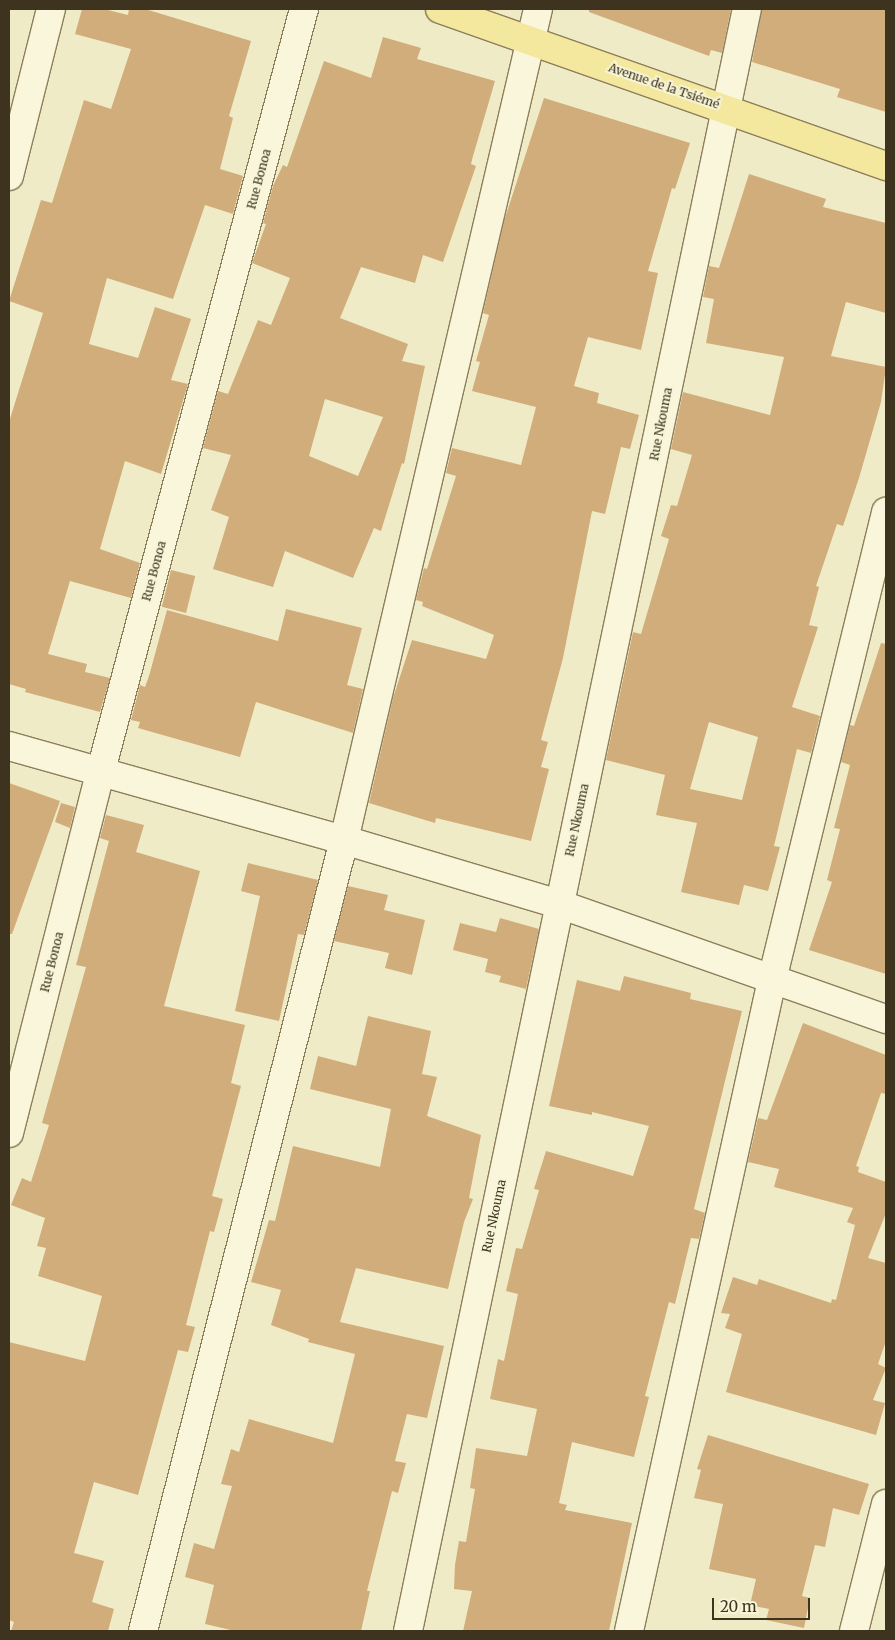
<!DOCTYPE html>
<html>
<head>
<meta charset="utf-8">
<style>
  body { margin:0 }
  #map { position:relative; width:895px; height:1640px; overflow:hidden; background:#f0ebc7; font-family:Merriweather,serif }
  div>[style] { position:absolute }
  .building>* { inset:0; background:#d0ad7b; transform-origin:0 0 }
  .roads { filter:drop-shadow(1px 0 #8d7e5b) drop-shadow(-1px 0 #8d7e5b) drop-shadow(0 1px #8d7e5b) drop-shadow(0 -1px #8d7e5b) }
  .minor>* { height:28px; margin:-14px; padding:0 14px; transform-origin:14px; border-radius:14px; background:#faf6db }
  .major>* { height:28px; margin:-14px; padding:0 14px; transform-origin:14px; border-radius:14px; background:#f4e89e }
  span { translate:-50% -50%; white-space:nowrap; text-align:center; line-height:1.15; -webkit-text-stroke:4px #f7f4d7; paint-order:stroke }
  .street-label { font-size:12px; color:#3d331f }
  .frame { position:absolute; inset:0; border:10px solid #3d331f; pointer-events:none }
  .scale { position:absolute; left:712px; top:1598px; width:98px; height:22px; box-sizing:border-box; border:2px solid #3d331f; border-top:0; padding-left:6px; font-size:15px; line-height:18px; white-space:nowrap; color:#3d331f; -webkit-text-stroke:4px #f7f4d7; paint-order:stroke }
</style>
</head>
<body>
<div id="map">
  <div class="building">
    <i style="clip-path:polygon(82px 9px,104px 9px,128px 15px,129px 9px,145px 9px,251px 41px,229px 116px,233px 118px,220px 169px,243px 176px,233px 214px,205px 205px,173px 299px,107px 278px,89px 344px,138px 358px,155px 307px,191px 319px,171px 380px,188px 384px,161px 474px,125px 461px,100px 549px,140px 563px,131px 598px,70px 581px,48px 654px,87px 664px,85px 672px,110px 678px,100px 712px,25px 692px,26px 689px,9px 684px,9px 422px,43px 313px,9px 301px,41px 200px,52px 203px,84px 100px,111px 109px,131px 49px,75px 34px)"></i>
    <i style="clip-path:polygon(589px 9px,731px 9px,722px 53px,711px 50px,709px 56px,589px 12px)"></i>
    <i style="clip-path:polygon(762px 9px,886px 9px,886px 112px,837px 97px,840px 89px,752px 62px)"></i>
    <i style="clip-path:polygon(evenodd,383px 37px,421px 48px,417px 59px,495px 81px,473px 156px,471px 164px,476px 166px,443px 262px,423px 255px,415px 283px,361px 267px,340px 318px,408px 344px,402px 361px,425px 366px,404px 464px,402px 463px,381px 531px,374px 528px,353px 578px,285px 551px,273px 587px,213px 569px,229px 517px,211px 510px,231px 455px,203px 448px,218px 391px,228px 394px,258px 320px,271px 325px,290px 278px,252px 263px,266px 224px,263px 223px,273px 186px,283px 165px,287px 167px,324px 61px,371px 78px,383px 37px,325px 399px,383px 417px,358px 476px,309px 456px,325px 399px)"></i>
    <i style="clip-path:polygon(544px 98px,690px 143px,675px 189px,672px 188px,648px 271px,658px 273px,641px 350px,588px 337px,574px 386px,599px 393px,597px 403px,639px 415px,630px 449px,621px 447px,605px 514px,592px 511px,563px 658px,541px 740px,548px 742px,541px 767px,549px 769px,531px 841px,436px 818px,435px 823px,369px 803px,393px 698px,412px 640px,486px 659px,494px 635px,422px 606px,423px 602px,416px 600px,424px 568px,427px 569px,456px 476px,446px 473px,452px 448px,521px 465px,536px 407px,472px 391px,480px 362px,476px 361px,489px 315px,483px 313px,504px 221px)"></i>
    <i style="clip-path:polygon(evenodd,749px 174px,826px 199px,823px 207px,886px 223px,886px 313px,846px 302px,831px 356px,886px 367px,881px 402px,859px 478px,843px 526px,837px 524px,816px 586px,819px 587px,809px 625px,818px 627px,792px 707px,820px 716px,811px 753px,797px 749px,774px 846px,780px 847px,768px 891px,744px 885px,739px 905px,681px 892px,697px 823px,656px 815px,665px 775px,606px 760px,633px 632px,641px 634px,669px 539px,661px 536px,671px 505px,677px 506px,692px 455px,671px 449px,683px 392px,770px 415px,784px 357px,706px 343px,714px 299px,703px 297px,709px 266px,719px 268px,749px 174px,709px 722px,758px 737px,742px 800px,690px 789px,709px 722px)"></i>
    <i style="left:171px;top:570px;width:25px;height:38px;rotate:14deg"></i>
    <i style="clip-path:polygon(286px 609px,362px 628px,347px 685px,363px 689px,353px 733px,256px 702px,240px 757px,138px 728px,140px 722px,131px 720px,140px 685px,145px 687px,149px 676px,167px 610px,278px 641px)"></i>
    <i style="clip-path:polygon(881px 643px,886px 644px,886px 974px,809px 950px,832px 882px,827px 880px,840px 829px,834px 828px,850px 765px,841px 762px,850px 725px,854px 726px)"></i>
    <i style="clip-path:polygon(9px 783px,60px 801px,12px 934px,9px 934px)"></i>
    <i style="clip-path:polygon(61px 803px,75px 807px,70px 828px,55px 822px)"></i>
    <i style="clip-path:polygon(106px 815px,144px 825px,136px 852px,200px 871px,164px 1006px,245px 1025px,231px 1083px,241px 1086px,212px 1196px,223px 1199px,214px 1232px,210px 1231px,186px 1325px,195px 1327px,188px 1352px,178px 1350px,138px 1495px,94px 1482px,74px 1553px,104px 1561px,92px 1602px,114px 1609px,108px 1631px,11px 1631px,14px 1622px,9px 1620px,9px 1342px,85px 1361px,102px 1296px,38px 1276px,46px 1248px,37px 1246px,45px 1218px,11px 1205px,22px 1178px,31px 1182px,49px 1125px,42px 1123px,86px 967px,76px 965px,109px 841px,100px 838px)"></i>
    <i style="clip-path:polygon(248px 863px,318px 880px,304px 935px,298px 934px,279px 1021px,235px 1011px,260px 896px,241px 891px)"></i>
    <i style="clip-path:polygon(348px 886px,388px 895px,384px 910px,425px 920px,412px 975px,385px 968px,389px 953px,334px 941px)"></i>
    <i style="clip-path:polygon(500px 918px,539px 929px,526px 989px,499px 982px,501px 976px,485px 972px,488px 959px,453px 950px,460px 923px,496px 932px)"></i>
    <i style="clip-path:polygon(624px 976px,691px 993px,690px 999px,742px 1011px,694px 1209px,705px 1213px,699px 1239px,691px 1238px,675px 1304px,669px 1302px,645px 1396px,649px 1397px,634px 1457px,572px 1442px,559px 1503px,567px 1505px,565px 1510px,632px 1523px,609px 1631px,463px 1631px,472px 1591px,454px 1589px,455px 1565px,459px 1541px,466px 1542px,475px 1489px,470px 1488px,476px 1448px,527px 1456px,537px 1409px,490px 1399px,498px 1359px,504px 1361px,518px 1294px,506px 1291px,516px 1248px,522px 1249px,539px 1190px,534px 1189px,546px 1151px,633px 1176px,649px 1126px,592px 1112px,592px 1115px,549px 1106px,577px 980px,620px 991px)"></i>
    <i style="clip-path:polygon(368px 1016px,431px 1031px,422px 1074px,437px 1077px,427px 1116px,481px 1135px,469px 1198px,473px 1199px,464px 1222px,448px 1289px,356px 1268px,340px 1322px,444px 1346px,427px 1418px,407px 1414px,395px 1461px,406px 1463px,398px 1493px,392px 1491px,367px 1591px,370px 1591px,361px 1631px,235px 1631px,205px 1624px,214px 1585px,185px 1577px,194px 1543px,214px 1549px,232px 1486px,221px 1484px,231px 1449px,239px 1452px,249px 1419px,333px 1443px,355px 1354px,308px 1342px,309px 1339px,271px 1325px,281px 1290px,251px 1282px,269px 1220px,275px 1221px,293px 1146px,380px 1167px,391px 1109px,310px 1089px,318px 1056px,356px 1066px)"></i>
    <i style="clip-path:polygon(803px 1023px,886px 1055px,886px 1094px,881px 1093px,856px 1166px,859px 1167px,858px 1172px,886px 1182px,886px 1213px,868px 1258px,886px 1263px,886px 1341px,878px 1364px,886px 1368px,873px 1400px,885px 1403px,876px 1435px,726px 1392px,742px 1334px,725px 1328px,730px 1314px,721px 1313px,733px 1277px,757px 1285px,759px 1279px,831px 1303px,832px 1299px,836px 1300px,855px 1225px,847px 1222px,853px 1208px,774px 1187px,779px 1169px,748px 1162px,758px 1118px,767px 1120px)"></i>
    <i style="clip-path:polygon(708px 1435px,869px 1484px,859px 1515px,833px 1508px,825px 1547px,815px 1545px,802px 1596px,810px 1598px,804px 1628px,766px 1620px,769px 1609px,750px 1605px,756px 1579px,709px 1569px,723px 1504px,694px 1498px,701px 1470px,697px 1469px)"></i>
  </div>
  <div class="roads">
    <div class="minor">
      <i style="left:9px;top:176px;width:172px;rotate:-75.9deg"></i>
      <i style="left:9px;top:746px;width:348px;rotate:15.7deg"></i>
      <i style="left:344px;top:840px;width:224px;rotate:16.6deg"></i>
      <i style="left:559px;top:904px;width:347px;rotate:19.4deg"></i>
      <i style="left:9px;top:1133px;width:370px;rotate:-75.8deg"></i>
      <i style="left:100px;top:774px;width:792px;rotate:-75.07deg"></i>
      <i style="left:143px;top:1631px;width:816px;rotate:-75.74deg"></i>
      <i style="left:344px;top:840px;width:853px;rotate:-76.86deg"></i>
      <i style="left:408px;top:1631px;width:1657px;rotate:-78.2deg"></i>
      <i style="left:629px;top:1631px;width:667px;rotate:-77.61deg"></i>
      <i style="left:772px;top:980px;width:482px;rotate:-76.3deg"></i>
      <i style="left:854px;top:1631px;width:131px;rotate:-75.9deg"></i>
    </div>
    <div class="major">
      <i style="left:440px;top:9px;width:473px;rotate:19.4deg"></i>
    </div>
  </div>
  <div class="street-label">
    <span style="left:664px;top:86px;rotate:19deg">Avenue de la Tsiémé</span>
    <span style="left:259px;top:179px;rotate:-75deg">Rue Bonoa</span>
    <span style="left:661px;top:424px;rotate:-79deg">Rue Nkouma</span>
    <span style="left:154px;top:571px;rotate:-75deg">Rue Bonoa</span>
    <span style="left:577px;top:820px;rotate:-78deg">Rue Nkouma</span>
    <span style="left:52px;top:962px;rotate:-76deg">Rue Bonoa</span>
    <span style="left:494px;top:1216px;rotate:-78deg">Rue Nkouma</span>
  </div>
  <div class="frame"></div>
  <div class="scale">20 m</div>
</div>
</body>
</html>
